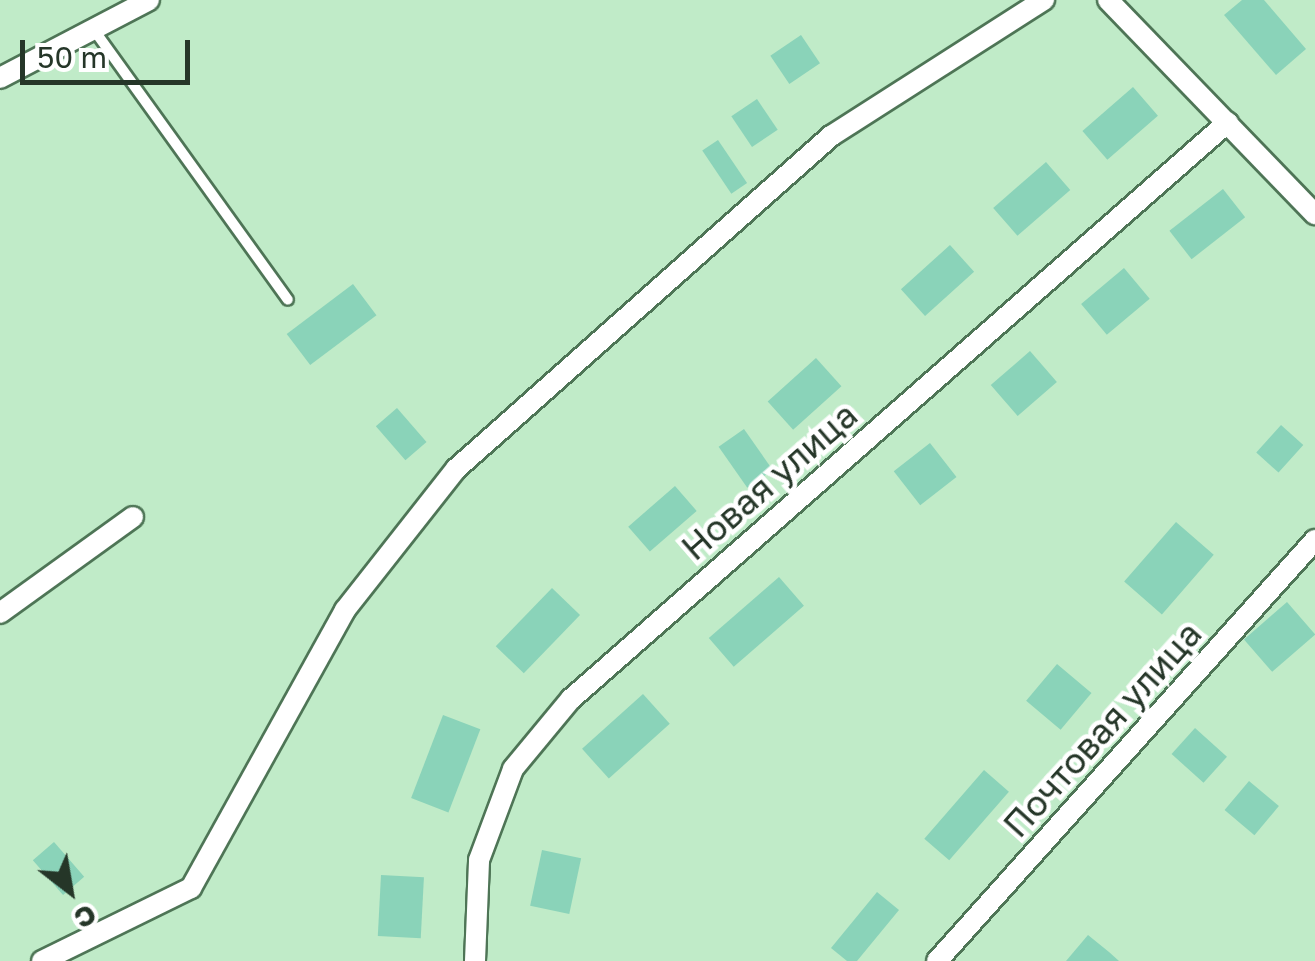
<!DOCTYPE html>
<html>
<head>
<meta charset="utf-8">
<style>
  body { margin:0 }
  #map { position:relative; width:1315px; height:961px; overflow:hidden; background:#c0ebc8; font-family:"Golos Text",sans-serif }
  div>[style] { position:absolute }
  .building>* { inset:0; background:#8ad3b9; transform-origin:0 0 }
  .roads { filter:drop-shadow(2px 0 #4e7556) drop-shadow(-2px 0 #4e7556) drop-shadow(0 2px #4e7556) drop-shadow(0 -2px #4e7556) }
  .service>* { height:10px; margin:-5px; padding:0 5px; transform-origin:5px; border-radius:5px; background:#fff }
  .minor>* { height:20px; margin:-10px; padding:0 10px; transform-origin:10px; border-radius:10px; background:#fff }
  span { translate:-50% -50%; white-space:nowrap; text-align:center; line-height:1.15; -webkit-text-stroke:9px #fff; paint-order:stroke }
  .street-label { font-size:35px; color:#253628 }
  .north { position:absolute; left:20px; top:841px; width:100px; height:100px; -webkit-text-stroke:8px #fff; paint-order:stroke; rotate:149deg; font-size:28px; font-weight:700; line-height:40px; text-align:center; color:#253628 }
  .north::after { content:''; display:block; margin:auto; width:35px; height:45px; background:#253628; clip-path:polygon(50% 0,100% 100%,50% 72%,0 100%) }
  .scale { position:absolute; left:20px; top:40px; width:170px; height:45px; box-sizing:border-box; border:5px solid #253628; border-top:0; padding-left:12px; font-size:30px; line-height:35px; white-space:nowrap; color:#253628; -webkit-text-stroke:8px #fff; paint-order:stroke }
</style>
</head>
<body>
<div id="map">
  <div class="building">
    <i style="clip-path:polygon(1242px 0,1264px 0,1306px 49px,1276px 75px,1224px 15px)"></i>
    <i style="left:801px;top:35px;width:34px;height:37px;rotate:56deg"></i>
    <i style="left:1133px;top:87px;width:38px;height:67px;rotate:49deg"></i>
    <i style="left:757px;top:99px;width:37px;height:31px;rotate:56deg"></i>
    <i style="left:718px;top:140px;width:52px;height:19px;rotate:56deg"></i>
    <i style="left:1046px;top:162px;width:37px;height:70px;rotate:49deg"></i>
    <i style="left:1223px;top:189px;width:36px;height:68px;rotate:52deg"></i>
    <i style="left:950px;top:245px;width:36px;height:66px;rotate:48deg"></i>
    <i style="left:1124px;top:268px;width:40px;height:56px;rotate:50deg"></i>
    <i style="left:353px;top:284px;width:39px;height:83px;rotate:53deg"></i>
    <i style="left:1030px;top:351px;width:41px;height:52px;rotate:49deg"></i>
    <i style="left:816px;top:358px;width:38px;height:65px;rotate:48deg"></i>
    <i style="left:397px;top:408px;width:45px;height:28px;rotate:49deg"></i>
    <i style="left:1281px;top:425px;width:30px;height:37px;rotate:42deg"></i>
    <i style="left:744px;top:429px;width:50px;height:31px;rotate:55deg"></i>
    <i style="left:930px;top:443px;width:43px;height:46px;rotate:52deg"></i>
    <i style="left:675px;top:486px;width:33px;height:62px;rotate:49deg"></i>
    <i style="left:1176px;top:522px;width:50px;height:79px;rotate:41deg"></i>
    <i style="left:779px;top:577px;width:38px;height:93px;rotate:49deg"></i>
    <i style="left:552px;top:588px;width:39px;height:81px;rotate:44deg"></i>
    <i style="left:1287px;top:602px;width:43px;height:57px;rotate:49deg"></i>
    <i style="left:1057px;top:664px;width:45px;height:48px;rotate:40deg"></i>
    <i style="left:643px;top:694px;width:40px;height:82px;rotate:48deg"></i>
    <i style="left:443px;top:715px;width:40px;height:89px;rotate:21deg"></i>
    <i style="left:1195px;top:728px;width:43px;height:35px;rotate:42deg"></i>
    <i style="left:984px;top:770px;width:33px;height:91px;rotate:41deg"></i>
    <i style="left:1249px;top:781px;width:39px;height:38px;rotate:40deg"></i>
    <i style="left:54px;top:842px;width:46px;height:28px;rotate:49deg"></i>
    <i style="left:542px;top:850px;width:40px;height:57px;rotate:12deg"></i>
    <i style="left:381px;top:875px;width:43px;height:61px;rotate:3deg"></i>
    <i style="clip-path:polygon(877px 892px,899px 910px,857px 961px,847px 961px,831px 948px)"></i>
    <i style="clip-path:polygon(1088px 935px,1109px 952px,1119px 961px,1066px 961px)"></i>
  </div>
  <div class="roads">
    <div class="service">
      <i style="left:94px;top:30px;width:332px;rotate:54.3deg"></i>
    </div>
    <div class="minor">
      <i style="left:1108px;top:0;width:298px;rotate:46deg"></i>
      <i style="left:0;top:78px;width:168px;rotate:-27.6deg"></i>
      <i style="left:0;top:613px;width:164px;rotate:-35.8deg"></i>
      <i style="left:42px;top:961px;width:166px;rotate:-26.1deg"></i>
      <i style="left:191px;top:888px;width:318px;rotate:-61deg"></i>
      <i style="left:345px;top:610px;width:179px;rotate:-51.8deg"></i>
      <i style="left:456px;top:469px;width:502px;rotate:-41.61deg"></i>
      <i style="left:831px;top:136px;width:253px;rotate:-32.6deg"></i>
      <i style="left:475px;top:961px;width:101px;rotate:-87.7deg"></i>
      <i style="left:479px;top:860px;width:97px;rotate:-69.5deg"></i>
      <i style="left:513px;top:769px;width:91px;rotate:-50.4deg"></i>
      <i style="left:571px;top:699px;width:874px;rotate:-41.29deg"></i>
      <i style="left:937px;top:961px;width:566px;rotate:-48.08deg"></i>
    </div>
  </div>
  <div class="street-label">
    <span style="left:769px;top:481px;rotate:-41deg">Новая улица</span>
    <span style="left:1102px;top:729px;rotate:-48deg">Почтовая улица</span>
  </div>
  <div class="north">С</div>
  <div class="scale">50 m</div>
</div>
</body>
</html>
